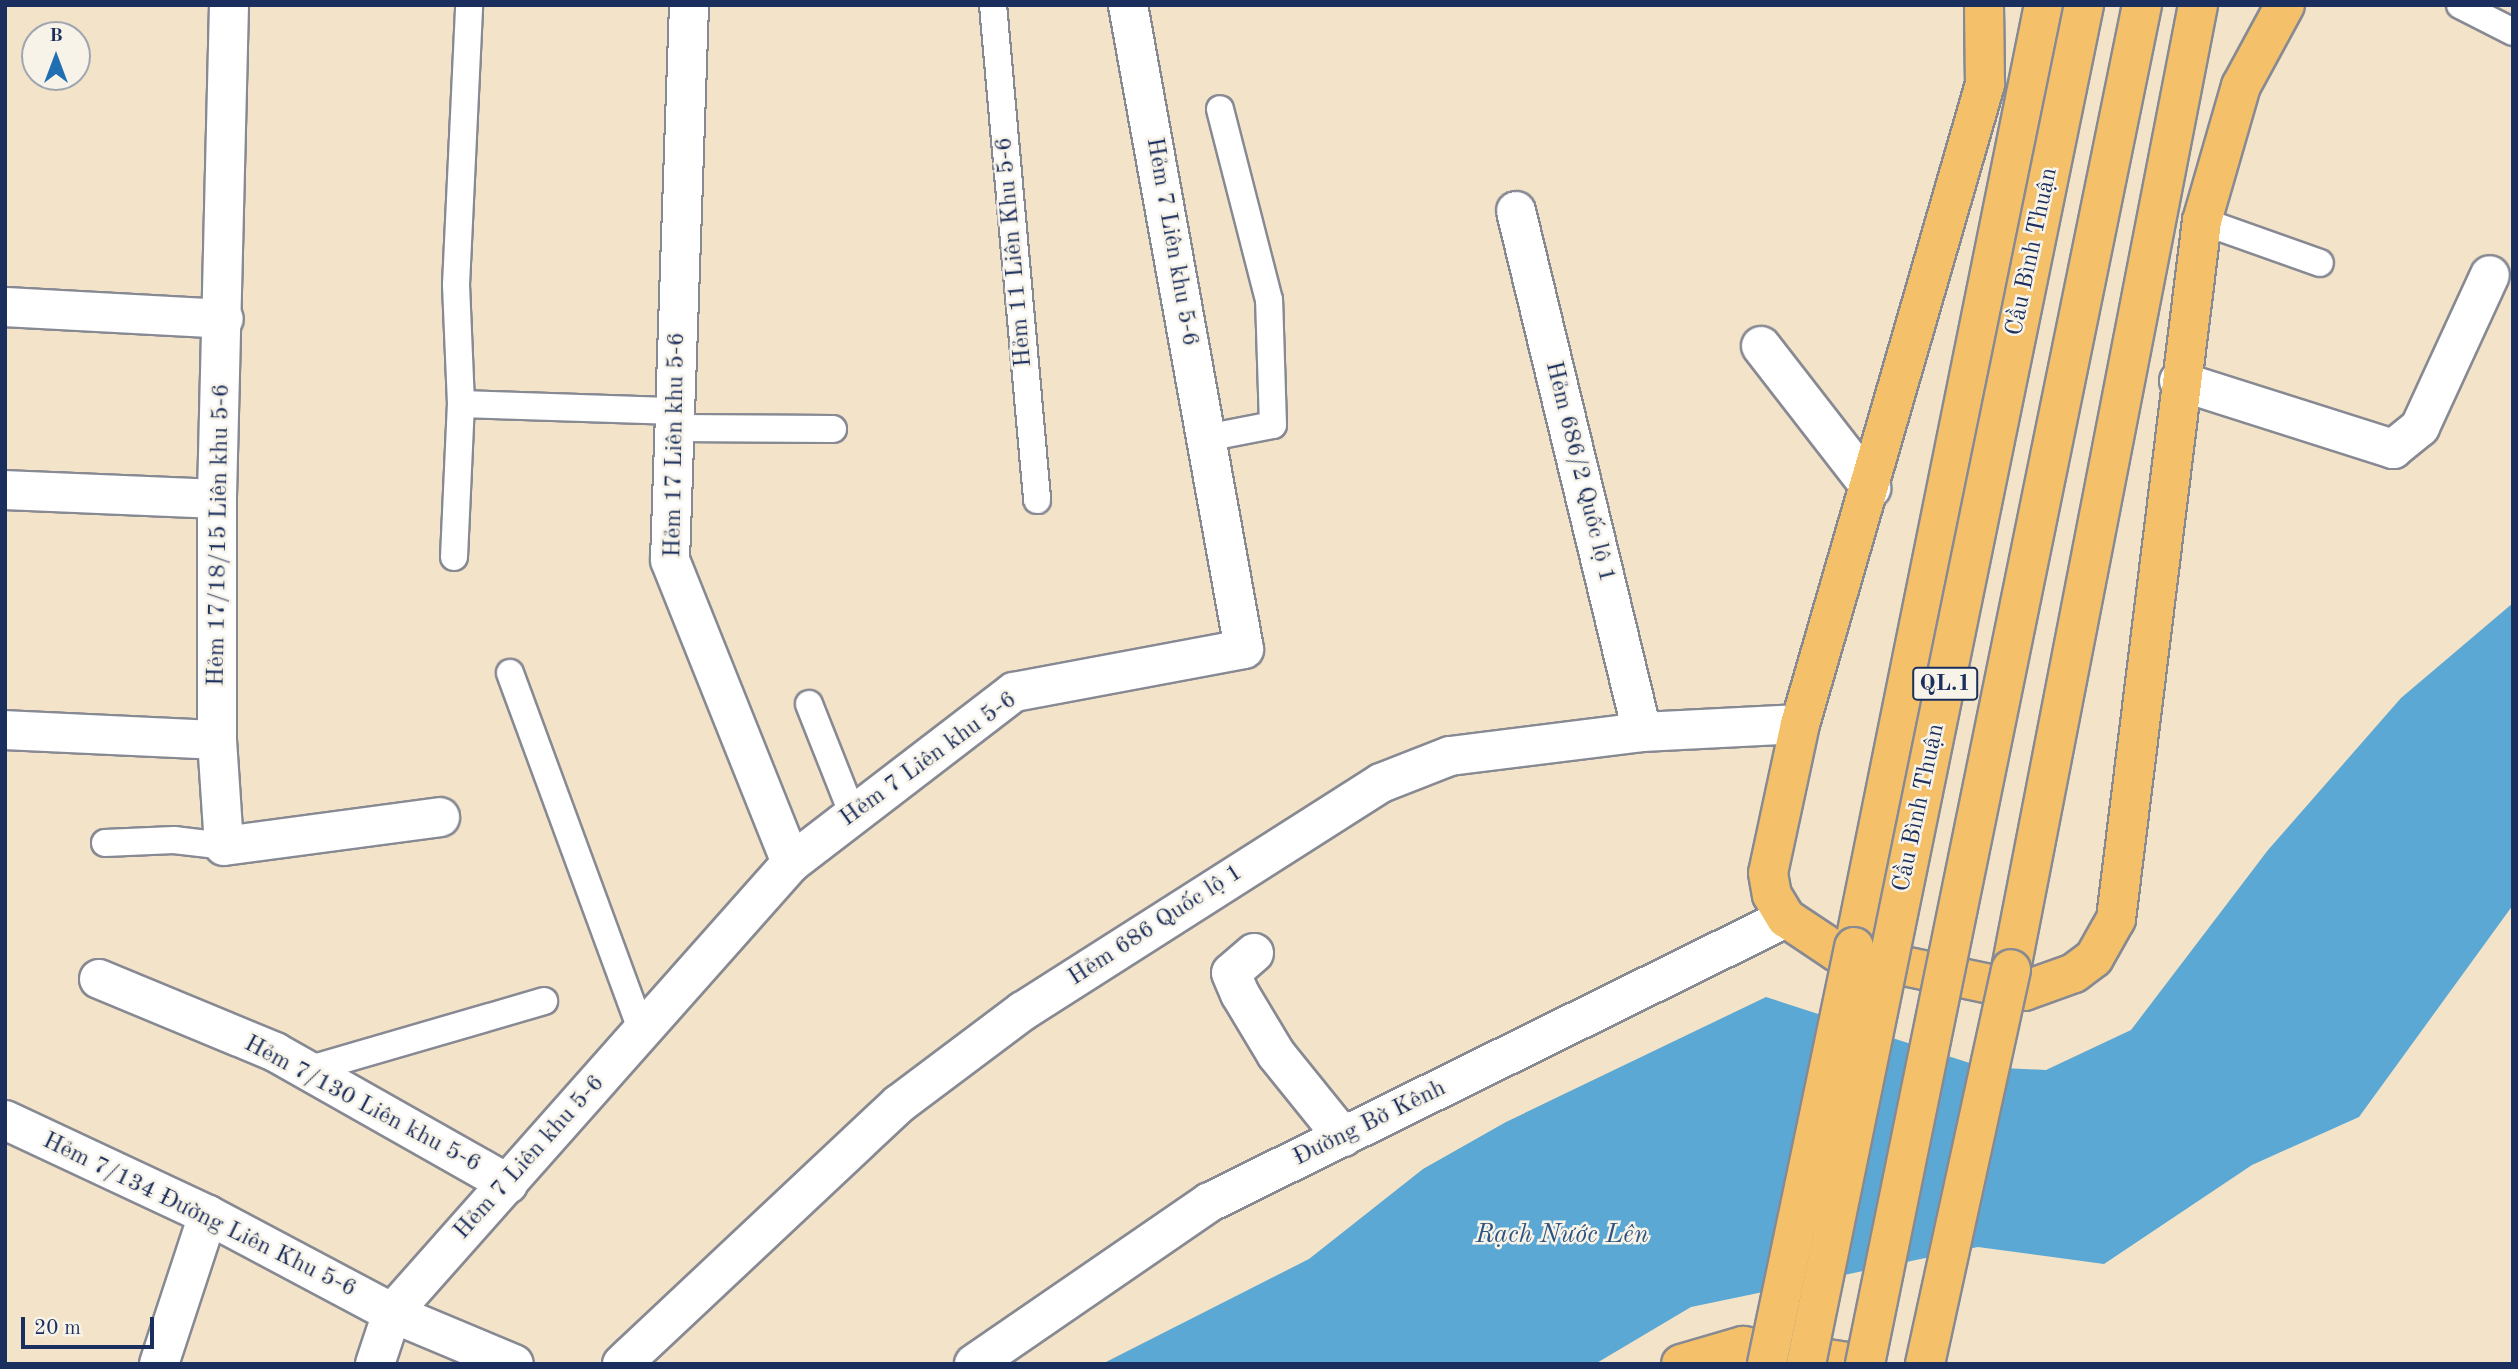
<!DOCTYPE html>
<html>
<head>
<meta charset="utf-8">
<style>
  body { margin:0 }
  #map { position:relative; width:2518px; height:1369px; overflow:hidden; background:#f3e3c8; font-family:"Old Standard TT",serif }
  div>[style] { position:absolute }
  .water>* { inset:0; background:#5ca8d4 }
  .roads { filter:drop-shadow(2px 0 #878993) drop-shadow(-2px 0 #878993) drop-shadow(0 2px #878993) drop-shadow(0 -2px #878993) }
  .service>* { height:26px; margin:-13px; padding:0 13px; transform-origin:13px; border-radius:13px; background:#fff }
  .minor>* { height:38px; margin:-19px; padding:0 19px; transform-origin:19px; border-radius:19px; background:#fff }
  .trunk>* { height:38px; margin:-19px; padding:0 19px; transform-origin:19px; border-radius:19px; background:#f4c16a }
  .bridges { filter:drop-shadow(2px 0 #878993) drop-shadow(-2px 0 #878993) drop-shadow(0 2px #878993) drop-shadow(0 -2px #878993) }
  .trunk-bridge>* { height:38px; margin:-19px; padding:0 19px; transform-origin:19px; border-radius:19px; background:#f4c16a }
  span { translate:-50% -50%; white-space:nowrap; text-align:center; line-height:1.15; -webkit-text-stroke:5px #f7f3e8; paint-order:stroke }
  .shield-label span { padding:2px 5px; background:#f7f3e8; border:2px solid; border-radius:5px; -webkit-text-stroke-width:0 }
  .shield-label { font-size:23px; color:#1b2f5e; font-weight:700 }
  .street-label { font-size:24px; color:#1b2f5e }
  .water-label { font-size:26px; color:#2e5381; font-style:italic }
  .frame { position:absolute; inset:0; border:7px solid #1b2f5e; pointer-events:none }
  .north { position:absolute; left:21px; top:21px; width:70px; height:70px; box-sizing:border-box; background:#f7f3e8; border:2px solid #9fa5b1; border-radius:50%; rotate:0deg; font-size:19px; font-weight:700; line-height:28px; text-align:center; color:#1b2f5e }
  .north::after { content:''; display:block; margin:auto; width:24px; height:32px; background:#1f6fb2; clip-path:polygon(50% 0,100% 100%,50% 72%,0 100%) }
  .scale { position:absolute; left:21px; top:1317px; width:133px; height:32px; box-sizing:border-box; border:4px solid #1b2f5e; border-top:0; padding-left:9px; font-size:21px; line-height:24px; white-space:nowrap; color:#1b2f5e; -webkit-text-stroke:5px #f7f3e8; paint-order:stroke }
</style>
</head>
<body>
<div id="map">
  <div class="water">
    <i style="clip-path:polygon(2513px 603px,2513px 905px,2359px 1117px,2252px 1165px,2104px 1264px,1978px 1247px,1691px 1307px,1595px 1364px,1102px 1364px,1309px 1259px,1423px 1169px,1506px 1122px,1766px 997px,1982px 1067px,2046px 1070px,2131px 1030px,2268px 850px,2401px 698px)"></i>
  </div>
  <div class="roads">
    <div class="service">
      <i style="left:993px;top:5px;width:497px;rotate:84.9deg"></i>
      <i style="left:2460px;top:5px;width:59px;rotate:27deg"></i>
      <i style="left:2202px;top:221px;width:125px;rotate:19.6deg"></i>
      <i style="left:461px;top:404px;width:215px;rotate:1.9deg"></i>
      <i style="left:676px;top:428px;width:157px;rotate:0.4deg"></i>
      <i style="left:1206px;top:438px;width:68px;rotate:-11deg"></i>
      <i style="left:1273px;top:425px;width:125px;rotate:-91.8deg"></i>
      <i style="left:1269px;top:300px;width:197px;rotate:-104.4deg"></i>
      <i style="left:454px;top:557px;width:153px;rotate:-87.4deg"></i>
      <i style="left:461px;top:404px;width:119px;rotate:-92.4deg"></i>
      <i style="left:456px;top:285px;width:280px;rotate:-87.3deg"></i>
      <i style="left:510px;top:673px;width:382px;rotate:69.8deg"></i>
      <i style="left:809px;top:704px;width:119px;rotate:68.4deg"></i>
      <i style="left:105px;top:843px;width:69px;rotate:-2.5deg"></i>
      <i style="left:174px;top:840px;width:50px;rotate:6.8deg"></i>
      <i style="left:307px;top:1070px;width:247px;rotate:-16.2deg"></i>
    </div>
    <div class="minor">
      <i style="left:229px;top:5px;width:494px;rotate:91.4deg"></i>
      <i style="left:217px;top:499px;width:241px;rotate:90deg"></i>
      <i style="left:217px;top:740px;width:106px;rotate:86.2deg"></i>
      <i style="left:224px;top:846px;width:218px;rotate:-7.6deg"></i>
      <i style="left:689px;top:5px;width:555px;rotate:91.96deg"></i>
      <i style="left:670px;top:560px;width:326px;rotate:68.2deg"></i>
      <i style="left:1516px;top:211px;width:536px;rotate:76.4deg"></i>
      <i style="left:5px;top:307px;width:219px;rotate:3.1deg"></i>
      <i style="left:1761px;top:346px;width:180px;rotate:52.2deg"></i>
      <i style="left:2179px;top:381px;width:225px;rotate:17.6deg"></i>
      <i style="left:2393px;top:449px;width:35px;rotate:-39deg"></i>
      <i style="left:2420px;top:427px;width:167px;rotate:-65.3deg"></i>
      <i style="left:5px;top:490px;width:212px;rotate:2.4deg"></i>
      <i style="left:5px;top:730px;width:212px;rotate:2.7deg"></i>
      <i style="left:1254px;top:953px;width:30px;rotate:139deg"></i>
      <i style="left:1231px;top:973px;width:23px;rotate:67deg"></i>
      <i style="left:1240px;top:994px;width:70px;rotate:59deg"></i>
      <i style="left:1276px;top:1054px;width:107px;rotate:51.1deg"></i>
      <i style="left:99px;top:979px;width:191px;rotate:22.5deg"></i>
      <i style="left:275px;top:1052px;width:268px;rotate:29.5deg"></i>
      <i style="left:5px;top:1120px;width:224px;rotate:25.1deg"></i>
      <i style="left:208px;top:1215px;width:208px;rotate:28deg"></i>
      <i style="left:392px;top:1313px;width:132px;rotate:22.7deg"></i>
      <i style="left:159px;top:1364px;width:157px;rotate:-71.8deg"></i>
      <i style="left:375px;top:1364px;width:54px;rotate:-71.6deg"></i>
      <i style="left:392px;top:1313px;width:601px;rotate:-48.44deg"></i>
      <i style="left:791px;top:863px;width:281px;rotate:-37.5deg"></i>
      <i style="left:1014px;top:692px;width:234px;rotate:-10.6deg"></i>
      <i style="left:1244px;top:649px;width:654px;rotate:-100.21deg"></i>
      <i style="left:622px;top:1364px;width:380px;rotate:-43.2deg"></i>
      <i style="left:899px;top:1104px;width:155px;rotate:-36.9deg"></i>
      <i style="left:1023px;top:1011px;width:424px;rotate:-32.5deg"></i>
      <i style="left:1381px;top:783px;width:74px;rotate:-21.4deg"></i>
      <i style="left:1450px;top:756px;width:193px;rotate:-7.1deg"></i>
      <i style="left:1642px;top:732px;width:158px;rotate:-2.9deg"></i>
      <i style="left:974px;top:1364px;width:286px;rotate:-34.5deg"></i>
      <i style="left:1210px;top:1202px;width:642px;rotate:-26.25deg"></i>
    </div>
    <div class="trunk">
      <i style="left:1984px;top:5px;width:79px;rotate:89.3deg"></i>
      <i style="left:1985px;top:84px;width:666px;rotate:106.12deg"></i>
      <i style="left:1800px;top:724px;width:152px;rotate:102.1deg"></i>
      <i style="left:1768px;top:873px;width:22px;rotate:80deg"></i>
      <i style="left:1772px;top:895px;width:27px;rotate:59deg"></i>
      <i style="left:1786px;top:918px;width:61px;rotate:33.7deg"></i>
      <i style="left:1837px;top:952px;width:191px;rotate:11.8deg"></i>
      <i style="left:2024px;top:991px;width:53px;rotate:-19.8deg"></i>
      <i style="left:2074px;top:973px;width:25px;rotate:-37deg"></i>
      <i style="left:2094px;top:958px;width:45px;rotate:-60.6deg"></i>
      <i style="left:2116px;top:919px;width:703px;rotate:-82.98deg"></i>
      <i style="left:2202px;top:221px;width:141px;rotate:-73.9deg"></i>
      <i style="left:2241px;top:86px;width:92px;rotate:-61.5deg"></i>
      <i style="left:1854px;top:947px;width:961px;rotate:-78.6deg"></i>
      <i style="left:2011px;top:969px;width:982px;rotate:-79.02deg"></i>
      <i style="left:1681px;top:1364px;width:65px;rotate:-16.2deg"></i>
      <i style="left:1743px;top:1346px;width:119px;rotate:8.7deg"></i>
    </div>
  </div>
  <div class="bridges">
    <div class="trunk-bridge">
      <i style="left:1767px;top:1364px;width:426px;rotate:-78.2deg"></i>
      <i style="left:1806px;top:1364px;width:1387px;rotate:-78.44deg"></i>
      <i style="left:1865px;top:1364px;width:1387px;rotate:-78.48deg"></i>
      <i style="left:1925px;top:1364px;width:404px;rotate:-77.7deg"></i>
    </div>
  </div>
  <div class="shield-label">
    <span style="left:1945px;top:684px">QL.1</span>
  </div>
  <div class="street-label">
    <span style="left:1171px;top:242px;rotate:80deg">Hẻm 7 Liên khu 5-6</span>
    <span style="left:1015px;top:252px;rotate:-95deg">Hẻm 11 Liên Khu 5-6</span>
    <span style="left:2033px;top:252px;rotate:-78deg">Cầu Bình Thuận</span>
    <span style="left:676px;top:445px;rotate:-89deg">Hẻm 17 Liên khu 5-6</span>
    <span style="left:1579px;top:472px;rotate:76deg">Hẻm 686/2 Quốc lộ 1</span>
    <span style="left:220px;top:535px;rotate:-89deg">Hẻm 17/18/15 Liên khu 5-6</span>
    <span style="left:929px;top:760px;rotate:-36deg">Hẻm 7 Liên khu 5-6</span>
    <span style="left:1920px;top:808px;rotate:-78deg">Cầu Bình Thuận</span>
    <span style="left:1156px;top:926px;rotate:-33deg">Hẻm 686 Quốc lộ 1</span>
    <span style="left:362px;top:1105px;rotate:28deg">Hẻm 7/130 Liên khu 5-6</span>
    <span style="left:1370px;top:1124px;rotate:-26deg">Đường Bờ Kênh</span>
    <span style="left:530px;top:1158px;rotate:-48deg">Hẻm 7 Liên khu 5-6</span>
    <span style="left:199px;top:1216px;rotate:26deg">Hẻm 7/134 Đường Liên Khu 5-6</span>
  </div>
  <div class="water-label">
    <span style="left:1562px;top:1236px">Rạch Nước Lên</span>
  </div>
  <div class="frame"></div>
  <div class="north">B</div>
  <div class="scale">20 m</div>
</div>
</body>
</html>
